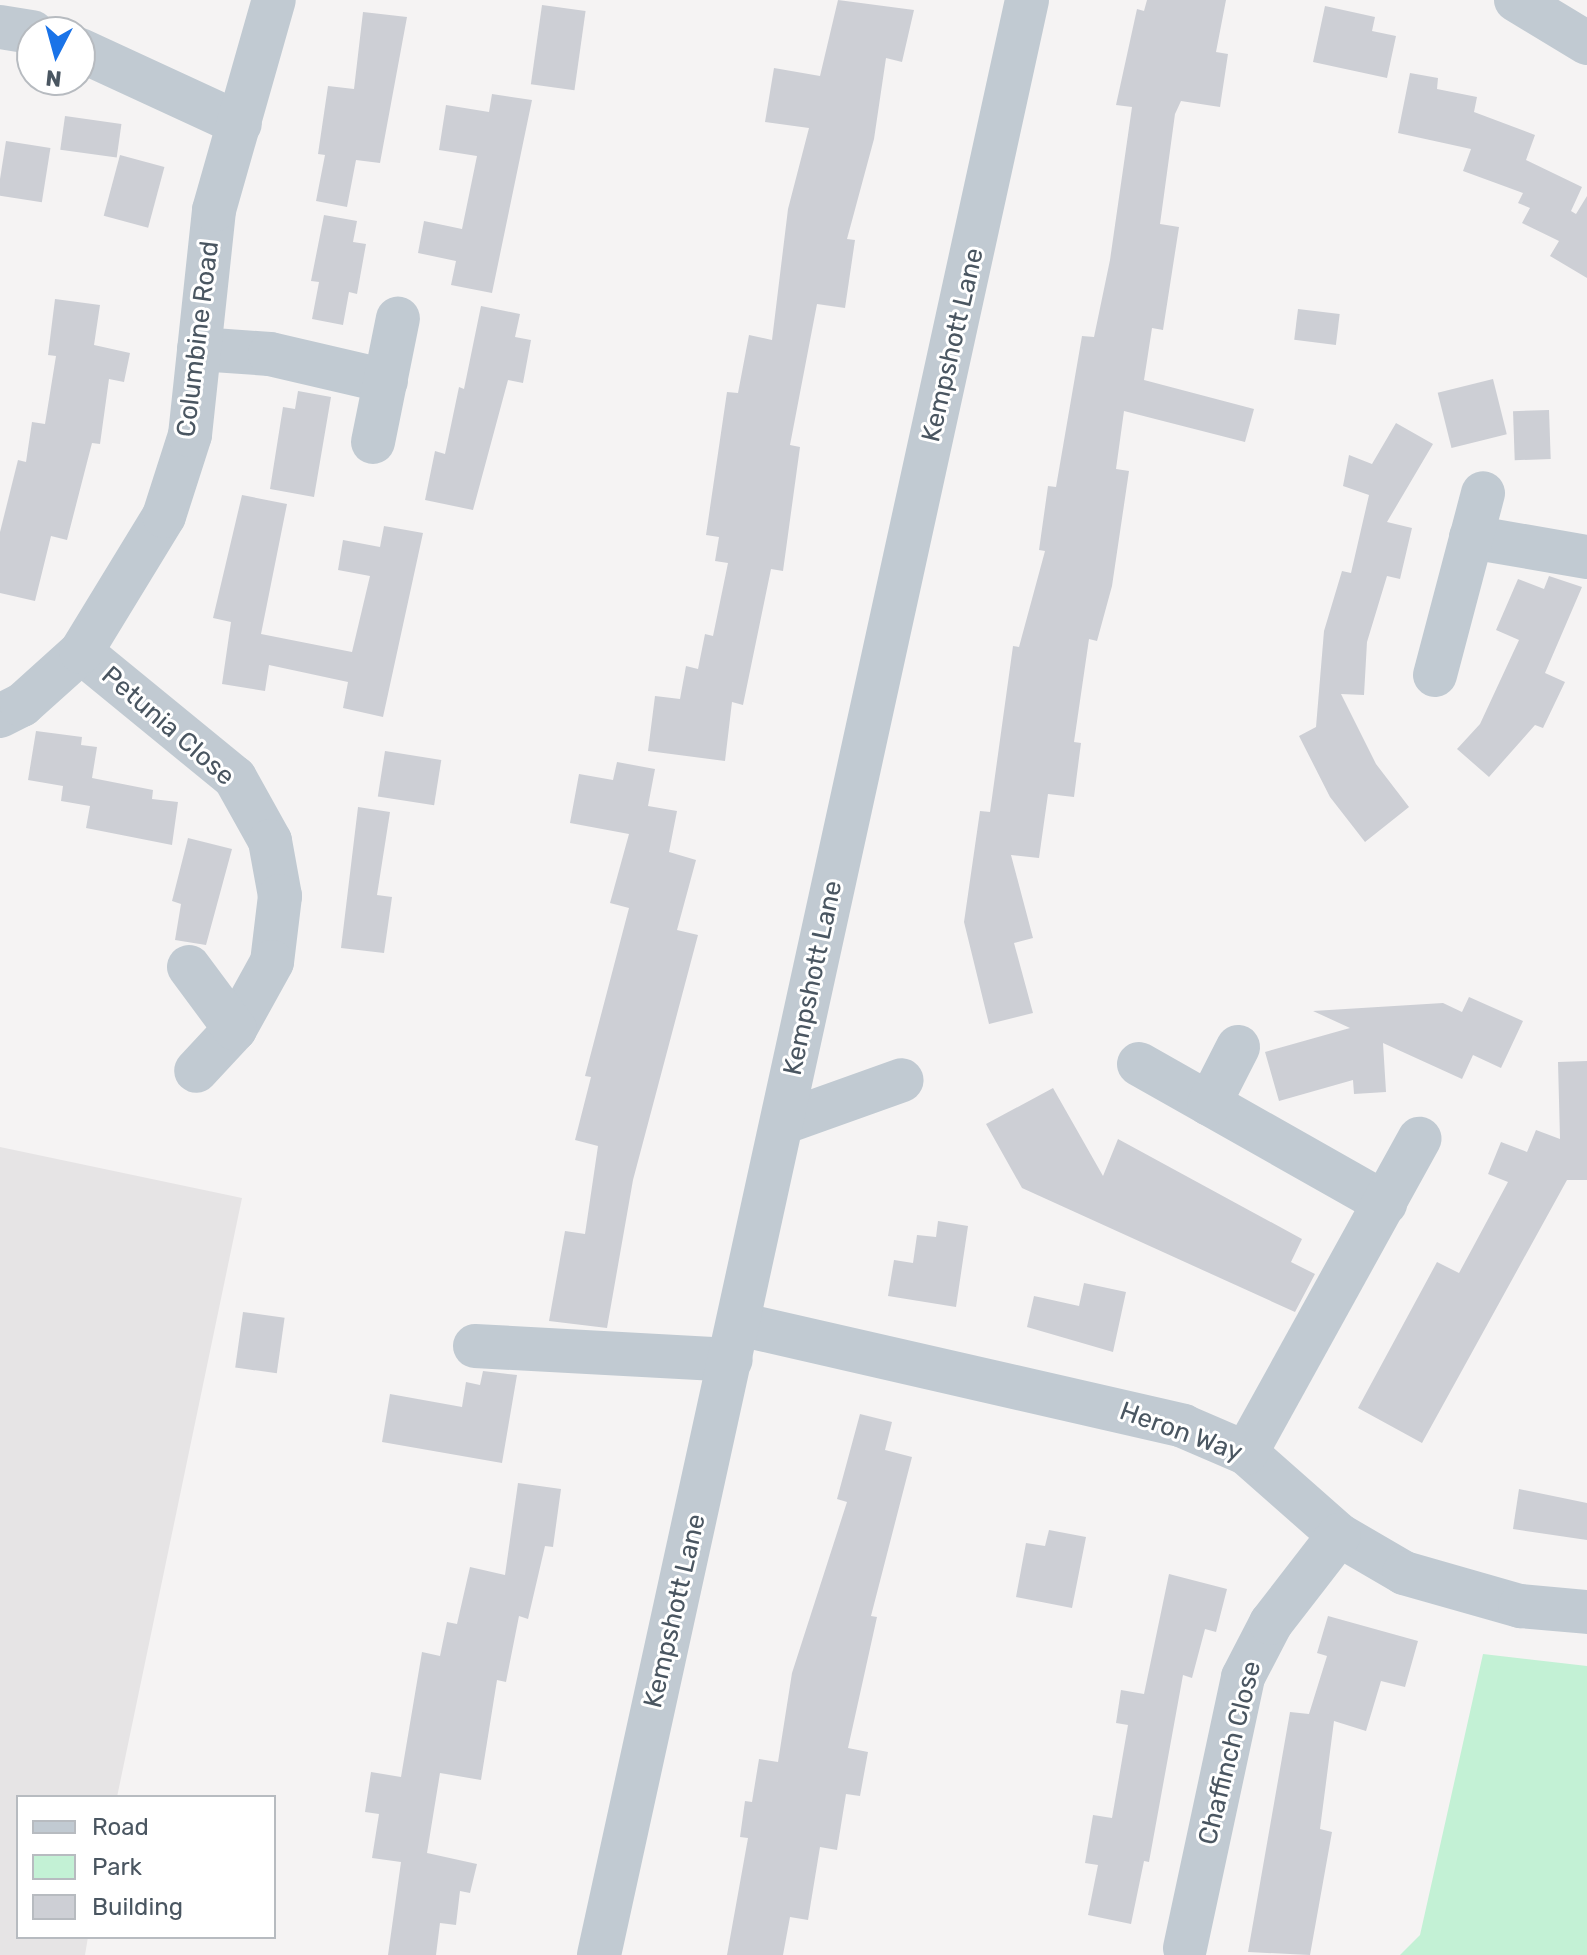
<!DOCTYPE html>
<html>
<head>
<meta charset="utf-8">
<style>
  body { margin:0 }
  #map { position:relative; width:1587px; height:1955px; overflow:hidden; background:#f5f3f3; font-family:Rubik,sans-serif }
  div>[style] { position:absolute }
  .education>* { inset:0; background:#e6e4e5 }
  .green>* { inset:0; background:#c3f1d5 }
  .building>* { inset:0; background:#cdcfd5; transform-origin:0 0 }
  .minor>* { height:44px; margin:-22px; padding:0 22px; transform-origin:22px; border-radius:22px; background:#c1cad2 }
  span { translate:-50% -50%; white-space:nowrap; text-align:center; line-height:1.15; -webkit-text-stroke:6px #fff; paint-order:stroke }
  .street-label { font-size:26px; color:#4a5661 }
  .legend { position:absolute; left:16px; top:1795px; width:260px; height:144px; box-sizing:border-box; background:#fff; border:2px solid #b7bbc0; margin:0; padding:10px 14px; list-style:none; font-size:24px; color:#4a5661 }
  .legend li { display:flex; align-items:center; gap:16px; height:40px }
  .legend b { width:40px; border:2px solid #b7bbc0 }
  .north { position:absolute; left:16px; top:16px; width:80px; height:80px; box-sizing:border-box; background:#fff; border:2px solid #b7bbc0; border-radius:50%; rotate:186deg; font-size:22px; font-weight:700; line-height:32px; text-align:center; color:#4a5661 }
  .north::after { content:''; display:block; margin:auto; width:28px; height:36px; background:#1a73e8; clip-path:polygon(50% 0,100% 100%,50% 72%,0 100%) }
</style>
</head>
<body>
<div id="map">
  <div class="education">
    <i style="clip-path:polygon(0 1147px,242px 1198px,117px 1797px,18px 1797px,18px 1937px,88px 1937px,85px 1955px,0 1955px)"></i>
  </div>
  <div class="green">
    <i style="clip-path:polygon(1483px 1654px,1587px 1666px,1587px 1955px,1400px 1955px,1420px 1935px)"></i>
  </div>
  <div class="building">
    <i style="clip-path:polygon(838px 0,914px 10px,902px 62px,886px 58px,874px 139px,847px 239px,855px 240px,845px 308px,817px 304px,790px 445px,800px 447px,783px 571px,771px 569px,743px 705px,732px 702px,725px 761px,648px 751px,655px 696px,680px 699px,686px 666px,698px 669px,705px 634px,713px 636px,728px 563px,715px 561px,719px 537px,706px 535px,727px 392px,738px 393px,749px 335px,772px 340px,788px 209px,809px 128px,765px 122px,774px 68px,820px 76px)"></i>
    <i style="clip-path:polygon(1147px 0,1226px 0,1216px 52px,1228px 54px,1220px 107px,1181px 101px,1175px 114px,1160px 224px,1179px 227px,1163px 330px,1152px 328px,1144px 380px,1254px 409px,1245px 442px,1124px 411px,1116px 469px,1129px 471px,1112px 586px,1097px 641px,1089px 639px,1074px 742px,1081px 743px,1074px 797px,1048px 794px,1039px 858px,1011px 855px,1033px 938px,1014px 943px,1033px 1013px,989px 1024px,964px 922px,980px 811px,990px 812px,1013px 646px,1019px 647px,1045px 551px,1039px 550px,1048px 486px,1056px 487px,1082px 336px,1094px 337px,1110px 260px,1132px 107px,1116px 105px,1137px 9px,1144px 11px)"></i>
    <i style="left:542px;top:5px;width:44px;height:80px;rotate:8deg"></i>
    <i style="clip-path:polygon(1325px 6px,1375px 17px,1372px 31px,1396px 36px,1387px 78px,1313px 62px)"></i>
    <i style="clip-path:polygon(363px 12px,407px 17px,380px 163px,356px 160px,347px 207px,316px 201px,325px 155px,318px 154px,328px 86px,354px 89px)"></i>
    <i style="clip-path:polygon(1410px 73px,1438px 78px,1437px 89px,1477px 97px,1474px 112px,1535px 135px,1526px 160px,1582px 187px,1571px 211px,1576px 214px,1587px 196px,1587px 278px,1550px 256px,1559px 241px,1522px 223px,1530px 208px,1518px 203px,1523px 193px,1463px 171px,1471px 149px,1398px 133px)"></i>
    <i style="clip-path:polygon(492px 94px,532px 100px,492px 293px,451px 285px,456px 261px,418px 253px,424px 221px,462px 229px,477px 156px,439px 150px,446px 105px,489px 112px)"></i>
    <i style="left:65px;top:116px;width:57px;height:34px;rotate:8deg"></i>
    <i style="left:6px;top:141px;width:45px;height:55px;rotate:9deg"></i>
    <i style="left:120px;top:155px;width:46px;height:63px;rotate:15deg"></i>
    <i style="clip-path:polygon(324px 215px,357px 221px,353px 242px,366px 244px,357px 294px,349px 292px,343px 325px,312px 319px,319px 282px,311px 281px)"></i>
    <i style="clip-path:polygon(55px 299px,100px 305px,94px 345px,130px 353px,124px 382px,109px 379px,100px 444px,92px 443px,67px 540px,51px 536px,35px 601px,0 593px,0 532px,18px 460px,26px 462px,32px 422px,45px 424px,56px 356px,48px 355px)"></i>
    <i style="clip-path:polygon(481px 306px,520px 314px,515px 337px,531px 340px,523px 383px,508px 380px,473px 510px,425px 500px,435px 451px,445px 454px,459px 387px,464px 389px)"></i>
    <i style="left:1298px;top:309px;width:42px;height:31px;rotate:7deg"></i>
    <i style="left:1493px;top:379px;width:57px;height:57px;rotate:76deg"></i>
    <i style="clip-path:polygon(298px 391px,331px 397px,314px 497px,270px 489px,283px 407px,295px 409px)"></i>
    <i style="left:1549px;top:410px;width:49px;height:36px;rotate:88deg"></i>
    <i style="clip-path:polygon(1396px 423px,1433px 444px,1387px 522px,1412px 528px,1400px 579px,1387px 576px,1367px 642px,1364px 695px,1341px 694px,1376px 764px,1409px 807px,1365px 842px,1330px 797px,1299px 736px,1316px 727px,1324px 631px,1342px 571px,1351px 573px,1369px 495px,1343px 486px,1349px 455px,1372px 464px)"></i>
    <i style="clip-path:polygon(242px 495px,287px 504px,261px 634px,352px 652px,370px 576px,338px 570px,343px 540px,380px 547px,384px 526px,423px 533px,383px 717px,343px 708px,348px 682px,269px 665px,265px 691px,222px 684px,231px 622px,213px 618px)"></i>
    <i style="clip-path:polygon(1549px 576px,1582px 587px,1545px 673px,1565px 682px,1543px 728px,1535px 725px,1489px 777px,1457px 749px,1480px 724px,1519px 640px,1496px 630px,1518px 579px,1544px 589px)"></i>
    <i style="clip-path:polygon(36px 731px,82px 737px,81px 745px,97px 747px,92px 778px,153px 790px,152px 799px,178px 802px,172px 845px,86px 828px,90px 806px,61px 801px,63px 786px,28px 780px)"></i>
    <i style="left:385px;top:751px;width:57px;height:46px;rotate:9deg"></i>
    <i style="clip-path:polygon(617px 762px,655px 769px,648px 806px,677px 811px,669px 852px,696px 860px,677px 930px,698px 935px,633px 1180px,607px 1328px,549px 1321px,565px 1231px,585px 1234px,598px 1146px,575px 1140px,591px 1077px,585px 1076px,629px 908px,610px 903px,629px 834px,570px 823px,579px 774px,613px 780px)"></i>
    <i style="clip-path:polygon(358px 807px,390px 812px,377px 895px,392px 897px,384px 953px,341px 948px)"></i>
    <i style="clip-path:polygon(188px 838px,232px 849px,206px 945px,175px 940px,181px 904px,172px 901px)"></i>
    <i style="clip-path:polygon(1469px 997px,1523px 1021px,1501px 1068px,1473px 1055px,1462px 1079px,1383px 1043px,1386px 1092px,1354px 1094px,1353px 1080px,1279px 1101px,1265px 1052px,1350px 1028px,1313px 1011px,1443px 1003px,1462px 1012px)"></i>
    <i style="clip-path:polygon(1587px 1061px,1587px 1180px,1567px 1180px,1422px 1443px,1358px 1408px,1437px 1262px,1459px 1273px,1472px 1249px,1508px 1182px,1488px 1174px,1501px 1142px,1527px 1152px,1536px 1130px,1560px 1139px,1558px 1062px)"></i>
    <i style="clip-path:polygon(1053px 1088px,1103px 1176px,1118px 1139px,1302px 1239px,1291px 1262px,1315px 1274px,1295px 1312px,1022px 1188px,986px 1124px)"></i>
    <i style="clip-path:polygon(938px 1221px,968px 1226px,956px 1307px,888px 1296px,894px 1260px,913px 1263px,917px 1235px,936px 1237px)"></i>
    <i style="clip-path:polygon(1084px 1283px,1126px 1292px,1113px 1352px,1027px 1327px,1034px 1296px,1079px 1306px)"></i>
    <i style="left:243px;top:1312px;width:42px;height:56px;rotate:8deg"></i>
    <i style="clip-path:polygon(483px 1371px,517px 1375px,502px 1463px,382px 1442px,390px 1394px,462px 1407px,466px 1382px,480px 1385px)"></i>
    <i style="clip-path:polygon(860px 1414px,892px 1422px,885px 1450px,912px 1457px,871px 1616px,877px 1617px,848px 1748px,868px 1752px,860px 1796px,846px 1794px,837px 1850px,820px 1847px,808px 1920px,790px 1917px,783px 1955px,727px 1955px,748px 1838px,740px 1837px,745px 1801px,752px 1802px,759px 1759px,778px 1762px,792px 1673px,847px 1502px,837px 1499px)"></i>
    <i style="clip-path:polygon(518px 1483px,561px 1489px,553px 1547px,545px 1546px,528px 1619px,519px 1616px,506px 1682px,497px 1680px,481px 1780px,440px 1773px,427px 1853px,477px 1864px,470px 1893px,460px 1891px,456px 1925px,440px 1923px,436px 1955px,388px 1955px,401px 1862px,372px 1858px,379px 1814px,365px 1812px,371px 1772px,401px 1777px,422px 1652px,440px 1656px,447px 1622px,457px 1624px,470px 1567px,505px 1575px)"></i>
    <i style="clip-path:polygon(1519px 1489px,1587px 1503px,1587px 1540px,1513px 1529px)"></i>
    <i style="clip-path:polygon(1049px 1530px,1086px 1537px,1072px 1608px,1016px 1597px,1026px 1543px,1045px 1546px)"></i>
    <i style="clip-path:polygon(1169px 1574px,1227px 1589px,1216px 1632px,1205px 1629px,1192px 1678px,1183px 1675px,1149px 1862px,1144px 1861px,1131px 1924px,1088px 1915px,1098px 1865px,1085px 1863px,1093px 1815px,1112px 1818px,1128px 1725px,1116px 1723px,1121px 1690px,1144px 1694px)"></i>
    <i style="clip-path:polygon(1328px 1616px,1418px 1641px,1405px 1687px,1381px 1681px,1366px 1731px,1334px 1721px,1320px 1829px,1332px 1832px,1310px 1955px,1248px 1952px,1290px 1712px,1309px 1714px,1327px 1656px,1317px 1653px)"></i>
  </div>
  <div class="minor">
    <i style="left:1516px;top:0;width:83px;rotate:31.2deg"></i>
    <i style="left:0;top:27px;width:33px;rotate:9deg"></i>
    <i style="left:80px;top:50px;width:176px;rotate:24.8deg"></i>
    <i style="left:199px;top:349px;width:71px;rotate:4deg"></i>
    <i style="left:270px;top:354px;width:119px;rotate:13.1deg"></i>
    <i style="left:373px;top:442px;width:126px;rotate:-78.6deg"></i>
    <i style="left:1471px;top:537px;width:118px;rotate:9.8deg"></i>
    <i style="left:81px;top:652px;width:199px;rotate:39.3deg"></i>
    <i style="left:235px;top:778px;width:72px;rotate:60.9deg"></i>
    <i style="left:270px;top:841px;width:56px;rotate:79.7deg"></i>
    <i style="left:280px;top:896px;width:66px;rotate:96.9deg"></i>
    <i style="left:272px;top:962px;width:77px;rotate:118.9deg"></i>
    <i style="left:235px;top:1029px;width:57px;rotate:132.9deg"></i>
    <i style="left:1435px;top:675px;width:188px;rotate:-75.2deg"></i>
    <i style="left:0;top:716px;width:25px;rotate:-27deg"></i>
    <i style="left:22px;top:705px;width:79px;rotate:-41.9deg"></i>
    <i style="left:81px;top:652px;width:159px;rotate:-58.6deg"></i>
    <i style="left:164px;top:516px;width:85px;rotate:-72.2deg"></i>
    <i style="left:190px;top:435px;width:226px;rotate:-83.9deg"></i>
    <i style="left:214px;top:210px;width:218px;rotate:-74.1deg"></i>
    <i style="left:189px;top:967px;width:77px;rotate:53.4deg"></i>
    <i style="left:1139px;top:1064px;width:283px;rotate:29.5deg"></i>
    <i style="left:1209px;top:1104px;width:64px;rotate:-63deg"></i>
    <i style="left:782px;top:1123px;width:127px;rotate:-19.7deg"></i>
    <i style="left:739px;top:1324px;width:456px;rotate:12.9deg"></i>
    <i style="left:1183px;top:1426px;width:69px;rotate:23.2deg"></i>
    <i style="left:1246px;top:1453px;width:124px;rotate:41.4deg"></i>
    <i style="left:1339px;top:1535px;width:75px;rotate:30.3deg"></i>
    <i style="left:1404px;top:1573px;width:121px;rotate:15.9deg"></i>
    <i style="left:1520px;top:1606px;width:67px;rotate:5.1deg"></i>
    <i style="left:475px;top:1346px;width:256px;rotate:3.1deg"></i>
    <i style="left:1246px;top:1453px;width:359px;rotate:-61.1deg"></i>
    <i style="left:1185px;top:1948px;width:277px;rotate:-77.9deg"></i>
    <i style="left:1243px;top:1677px;width:61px;rotate:-62.6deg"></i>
    <i style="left:1271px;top:1623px;width:111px;rotate:-52.3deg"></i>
    <i style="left:599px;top:1955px;width:2001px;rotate:-77.65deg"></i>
  </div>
  <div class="street-label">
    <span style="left:198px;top:339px;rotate:-83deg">Columbine Road</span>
    <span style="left:953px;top:345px;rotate:-77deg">Kempshott Lane</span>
    <span style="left:168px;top:726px;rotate:41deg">Petunia Close</span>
    <span style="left:813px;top:978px;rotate:-78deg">Kempshott Lane</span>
    <span style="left:1181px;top:1432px;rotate:20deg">Heron Way</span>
    <span style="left:675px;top:1611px;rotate:-77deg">Kempshott Lane</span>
    <span style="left:1230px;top:1753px;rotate:-76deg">Chaffinch Close</span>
  </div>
  <ul class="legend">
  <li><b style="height:10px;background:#c1cad2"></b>Road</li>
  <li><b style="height:22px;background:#c3f1d5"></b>Park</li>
  <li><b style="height:22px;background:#cdcfd5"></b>Building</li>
  </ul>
  <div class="north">N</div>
</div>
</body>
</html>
